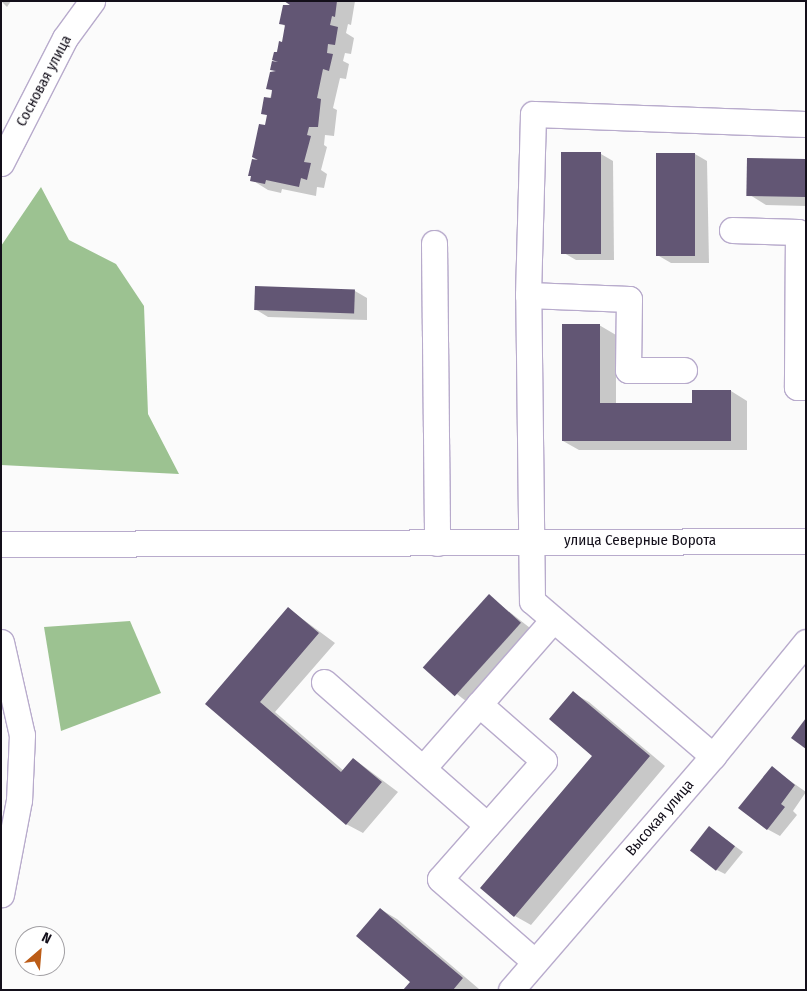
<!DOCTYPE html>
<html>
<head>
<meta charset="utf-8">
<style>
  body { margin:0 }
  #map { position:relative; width:807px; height:991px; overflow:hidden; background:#fbfbfb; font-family:"Fira Sans Condensed",sans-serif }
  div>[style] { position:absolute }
  .forest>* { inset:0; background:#9cc291 }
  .shadow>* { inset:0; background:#0003; transform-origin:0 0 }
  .building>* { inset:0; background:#625674; transform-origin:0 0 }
  .roads { filter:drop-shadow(1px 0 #b8abcc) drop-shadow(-1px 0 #b8abcc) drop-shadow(0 1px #b8abcc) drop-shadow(0 -1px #b8abcc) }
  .minor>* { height:25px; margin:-12.5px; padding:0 12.5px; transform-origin:12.5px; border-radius:12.5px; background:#fff }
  span { translate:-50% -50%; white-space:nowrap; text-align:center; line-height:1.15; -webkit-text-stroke:5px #fff; paint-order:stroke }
  .street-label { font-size:15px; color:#130f1a }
  .frame { position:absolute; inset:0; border:2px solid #130f1a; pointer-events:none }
  .north { position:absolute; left:15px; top:926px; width:50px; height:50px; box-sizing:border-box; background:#fff; border:1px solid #a19fa3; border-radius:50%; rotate:27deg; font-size:14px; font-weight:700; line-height:20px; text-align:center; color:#130f1a }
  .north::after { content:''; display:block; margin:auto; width:18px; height:22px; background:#bc5c17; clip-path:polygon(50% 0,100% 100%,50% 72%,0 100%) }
</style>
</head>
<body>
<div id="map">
  <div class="forest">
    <i style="clip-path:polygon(41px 187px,69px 240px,116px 264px,144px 306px,148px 414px,179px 474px,1px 465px,1px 246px)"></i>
    <i style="clip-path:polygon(130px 621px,161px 693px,61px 731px,44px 627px)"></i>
  </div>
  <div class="shadow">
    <i style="clip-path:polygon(1px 1px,11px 1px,7px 7px)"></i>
    <i style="clip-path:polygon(285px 1px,355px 1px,351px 25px,348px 24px,346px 33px,354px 38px,351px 54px,345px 53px,343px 61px,349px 64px,346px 79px,340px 78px,333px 108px,337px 110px,334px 136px,325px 135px,324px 145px,327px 147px,321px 170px,327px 174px,324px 188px,317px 187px,316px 196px,282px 189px,281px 193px,268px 190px,252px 180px,268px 116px,263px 113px,273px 91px,268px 88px,282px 75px,271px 69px,273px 62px,279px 62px,274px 59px,280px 43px,283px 43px,286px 27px,281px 23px,294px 8px)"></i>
    <i style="clip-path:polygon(601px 154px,613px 161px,614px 260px,576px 260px,564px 253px)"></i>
    <i style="clip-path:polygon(658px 154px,695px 154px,707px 161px,709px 263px,671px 263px,659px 256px)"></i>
    <i style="clip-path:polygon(806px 160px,806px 206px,766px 205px,750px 195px)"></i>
    <i style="clip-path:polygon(355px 291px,367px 298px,367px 320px,268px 317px,255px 309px)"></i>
    <i style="clip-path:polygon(599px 325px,616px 335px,616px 404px,693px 404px,731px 391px,747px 401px,747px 450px,579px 450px,563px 441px)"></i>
    <i style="left:489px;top:596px;width:55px;height:97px;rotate:38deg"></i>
    <i style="clip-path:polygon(289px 609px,335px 643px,275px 712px,344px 771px,354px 759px,398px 792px,363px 833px,346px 824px,207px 704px)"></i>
    <i style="clip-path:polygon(573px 693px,589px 702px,665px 766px,531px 925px,515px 916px,594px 755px)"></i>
    <i style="clip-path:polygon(772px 768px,806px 792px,793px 811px,797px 815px,780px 836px,767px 829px)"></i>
    <i style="clip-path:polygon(709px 827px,743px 852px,725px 874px,717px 870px)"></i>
    <i style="clip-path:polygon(380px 909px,397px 919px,479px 989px,405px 990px,412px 982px)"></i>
  </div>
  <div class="building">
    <i style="clip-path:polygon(284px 1px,337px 1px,335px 17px,332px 16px,330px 25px,338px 27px,335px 45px,328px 44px,327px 53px,333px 54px,329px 71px,323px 69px,317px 98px,321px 99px,318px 127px,309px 127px,307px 135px,311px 136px,304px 162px,311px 163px,307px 180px,301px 178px,299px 187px,266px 180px,265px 184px,250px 181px,251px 176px,248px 176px,252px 159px,258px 160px,252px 157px,259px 124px,265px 125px,267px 115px,261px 114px,264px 97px,271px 98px,272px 90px,266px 89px,270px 72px,276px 71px,270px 70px,272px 61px,278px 62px,272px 60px,274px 52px,277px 52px,279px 41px,282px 42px,285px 25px,279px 24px,283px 5px,290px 5px)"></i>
    <i style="left:561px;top:152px;width:40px;height:102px"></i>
    <i style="left:656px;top:153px;width:39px;height:103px"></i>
    <i style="left:747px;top:158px;width:59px;height:38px;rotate:1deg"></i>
    <i style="left:255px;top:286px;width:100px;height:24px;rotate:2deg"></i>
    <i style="clip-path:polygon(562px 324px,600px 324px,600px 403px,692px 403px,692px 390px,731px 390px,731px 441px,562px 441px)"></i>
    <i style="left:489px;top:594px;width:43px;height:99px;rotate:42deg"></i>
    <i style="clip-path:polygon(288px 607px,319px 633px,260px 702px,341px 772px,353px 758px,382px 782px,346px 825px,205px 704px)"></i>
    <i style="clip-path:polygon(573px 691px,650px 756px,514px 917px,480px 888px,592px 756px,549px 719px)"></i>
    <i style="clip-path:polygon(806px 718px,806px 749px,791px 738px)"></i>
    <i style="clip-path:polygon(772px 766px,795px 785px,781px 804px,785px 807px,767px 830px,738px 808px)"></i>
    <i style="left:709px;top:826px;width:33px;height:31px;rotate:38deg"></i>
    <i style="clip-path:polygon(380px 908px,463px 978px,453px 990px,403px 990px,410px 982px,356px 936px)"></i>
  </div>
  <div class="roads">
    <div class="minor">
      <i style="left:1px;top:163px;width:140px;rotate:-62.9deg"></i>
      <i style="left:65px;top:38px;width:46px;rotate:-53.9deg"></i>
      <i style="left:732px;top:230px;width:66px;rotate:1.7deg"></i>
      <i style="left:798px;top:232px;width:155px;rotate:90.4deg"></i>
      <i style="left:797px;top:387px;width:9px"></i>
      <i style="left:434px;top:243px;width:300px;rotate:89.4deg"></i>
      <i style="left:528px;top:295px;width:101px;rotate:2.3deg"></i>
      <i style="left:629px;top:299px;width:71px;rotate:90.8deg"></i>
      <i style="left:628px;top:370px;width:56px"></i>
      <i style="left:1px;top:544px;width:805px;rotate:-0.21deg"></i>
      <i style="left:1px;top:642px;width:95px;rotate:77.3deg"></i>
      <i style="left:22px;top:735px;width:65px;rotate:92.6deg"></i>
      <i style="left:19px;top:800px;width:96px;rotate:100.8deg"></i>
      <i style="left:324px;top:682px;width:217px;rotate:41.3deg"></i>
      <i style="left:479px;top:704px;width:86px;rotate:41.2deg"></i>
      <i style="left:544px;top:761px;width:157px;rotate:131.4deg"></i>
      <i style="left:440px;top:879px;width:126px;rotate:41.1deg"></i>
      <i style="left:713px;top:756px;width:238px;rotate:-139.4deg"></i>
      <i style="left:532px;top:601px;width:306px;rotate:-90.7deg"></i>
      <i style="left:528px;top:295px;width:181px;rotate:-88.4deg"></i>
      <i style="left:533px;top:114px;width:273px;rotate:2.1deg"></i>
      <i style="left:423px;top:768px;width:197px;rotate:-48.7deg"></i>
      <i style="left:511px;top:990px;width:309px;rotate:-49.2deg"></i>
      <i style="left:713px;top:756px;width:147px;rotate:-50.8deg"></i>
    </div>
  </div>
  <div class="street-label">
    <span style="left:44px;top:81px;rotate:-62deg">Сосновая улица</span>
    <span style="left:640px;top:541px">улица Северные Ворота</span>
    <span style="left:660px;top:818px;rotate:-49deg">Высокая улица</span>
  </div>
  <div class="frame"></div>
  <div class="north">N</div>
</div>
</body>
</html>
